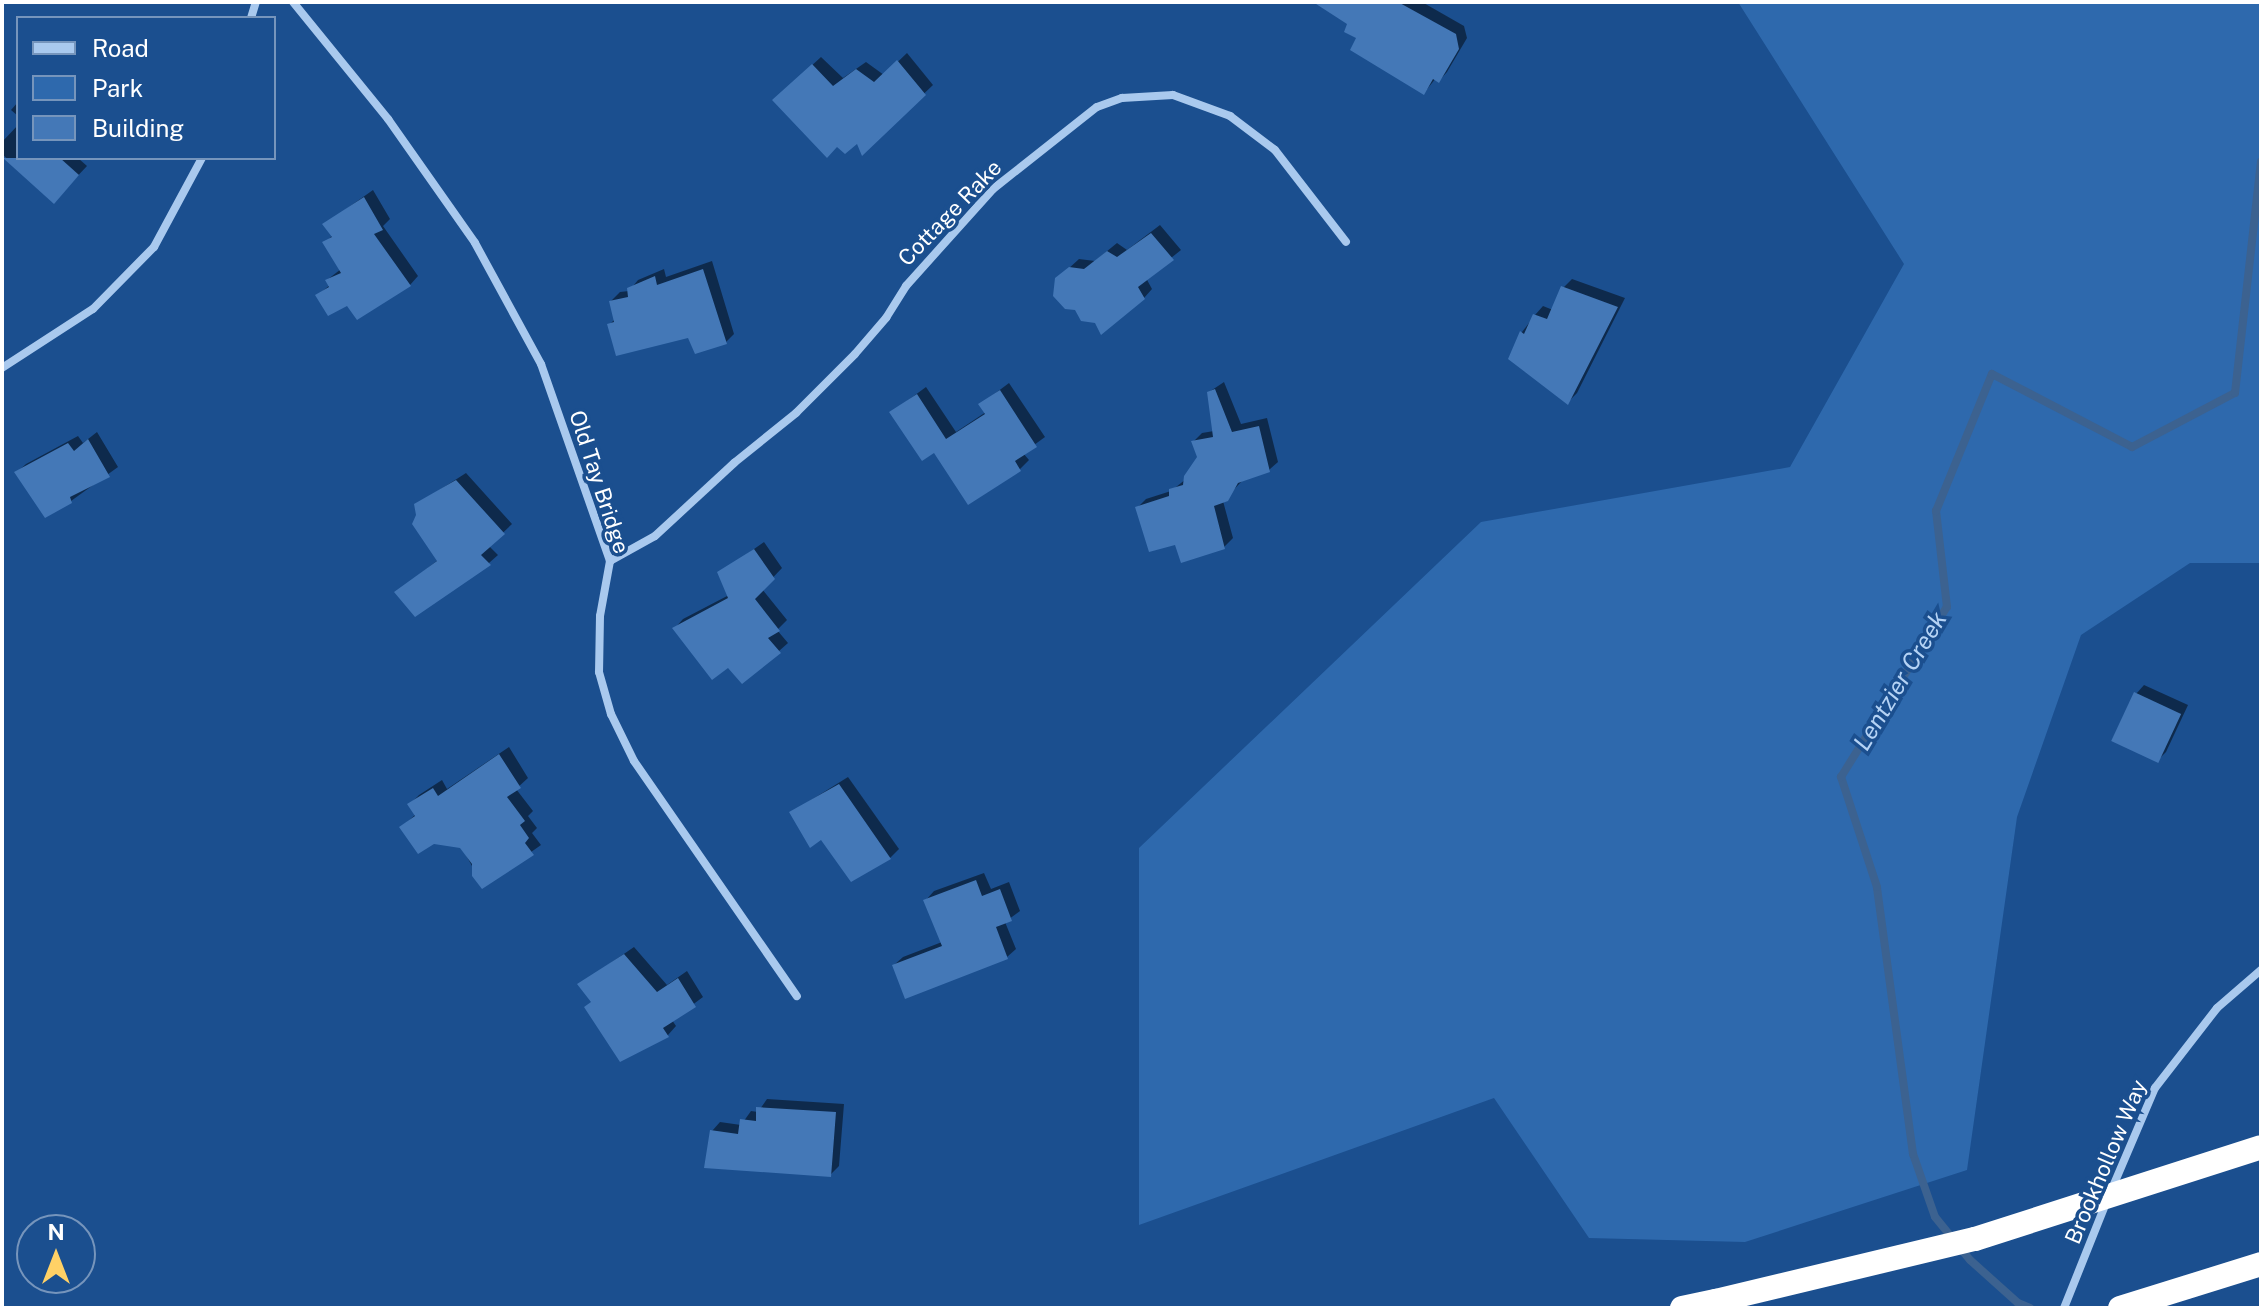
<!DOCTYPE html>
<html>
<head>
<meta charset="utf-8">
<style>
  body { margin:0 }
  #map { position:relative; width:2263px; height:1310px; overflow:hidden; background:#1b4f8f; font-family:"Public Sans",sans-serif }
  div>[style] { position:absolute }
  .green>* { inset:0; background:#2e69ad }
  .shadow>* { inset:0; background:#0007 }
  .stream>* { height:8px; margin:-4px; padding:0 4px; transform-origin:4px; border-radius:4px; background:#3c6290 }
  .building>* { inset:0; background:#4478b7; transform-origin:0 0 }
  .street>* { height:8px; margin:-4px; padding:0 4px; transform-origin:4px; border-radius:4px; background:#a9c9ee }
  .highway>* { height:24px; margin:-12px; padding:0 12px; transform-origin:12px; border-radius:12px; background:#fff }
  .highway-bridge>* { height:24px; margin:-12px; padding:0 12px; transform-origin:12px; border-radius:12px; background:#fff }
  span { translate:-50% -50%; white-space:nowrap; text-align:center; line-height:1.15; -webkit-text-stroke:7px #1b4f8f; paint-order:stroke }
  .street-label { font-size:22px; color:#fff }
  .water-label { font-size:24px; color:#b5d3f5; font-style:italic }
  .frame { position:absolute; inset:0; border:4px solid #fff; pointer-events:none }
  .legend { position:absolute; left:16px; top:16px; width:260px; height:144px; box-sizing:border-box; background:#1b4f8f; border:2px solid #7695bc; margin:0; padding:10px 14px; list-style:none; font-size:24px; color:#fff }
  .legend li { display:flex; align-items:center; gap:16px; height:40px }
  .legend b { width:40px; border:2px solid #7695bc }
  .north { position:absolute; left:16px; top:1214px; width:80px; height:80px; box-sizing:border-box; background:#1b4f8f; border:2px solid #7695bc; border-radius:50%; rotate:0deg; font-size:22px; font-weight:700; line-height:32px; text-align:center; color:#fff }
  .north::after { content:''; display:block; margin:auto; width:28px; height:36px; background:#ffd166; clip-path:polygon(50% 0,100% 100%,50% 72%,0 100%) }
</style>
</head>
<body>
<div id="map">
  <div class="green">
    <i style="clip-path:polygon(1738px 2px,2261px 2px,2261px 563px,2190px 563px,2081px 635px,2017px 817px,1967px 1170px,1745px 1242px,1589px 1238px,1494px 1098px,1139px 1225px,1139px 848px,1481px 522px,1790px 467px,1904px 264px)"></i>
  </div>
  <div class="shadow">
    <i style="clip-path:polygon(1343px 2px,1422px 2px,1464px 26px,1467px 38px,1447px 72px,1439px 81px,1436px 78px,1424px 93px,1358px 37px,1349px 24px)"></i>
    <i style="clip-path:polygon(907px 53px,933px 85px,863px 152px,858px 141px,783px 92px,821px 57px,843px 78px,866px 62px,884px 75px)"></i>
    <i style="clip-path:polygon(18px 102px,18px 116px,11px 110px)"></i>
    <i style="clip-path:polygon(18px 125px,18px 158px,78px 158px,87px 166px,54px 201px,2px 154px,2px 142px)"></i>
    <i style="clip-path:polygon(373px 190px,390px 219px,383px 226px,418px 276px,410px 285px,318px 295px,330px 285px,327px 280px,341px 269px,325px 243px,333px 235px,325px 224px)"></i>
    <i style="clip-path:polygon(1160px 225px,1181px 250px,1146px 278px,1152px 289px,1144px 298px,1067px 270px,1079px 259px,1095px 261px,1117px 243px,1127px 250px)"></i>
    <i style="clip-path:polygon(712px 261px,734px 334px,726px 342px,609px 325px,615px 319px,611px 301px,620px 292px,629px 291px,638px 280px,664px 269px,666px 277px)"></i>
    <i style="clip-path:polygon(1572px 279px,1625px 298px,1577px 393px,1568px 402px,1510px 358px,1522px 332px,1535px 315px,1543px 306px,1553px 310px,1563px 288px)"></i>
    <i style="clip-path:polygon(1224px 382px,1241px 424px,1267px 418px,1278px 462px,1269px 470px,1242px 481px,1223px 501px,1233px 538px,1224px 547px,1177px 542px,1137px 508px,1146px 499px,1171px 491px,1186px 479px,1199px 457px,1193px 442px,1202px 433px,1214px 431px,1209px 392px)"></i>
    <i style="clip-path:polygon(1009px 383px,1045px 437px,1023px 453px,1029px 460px,1020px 469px,969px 502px,934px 450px,892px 412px,926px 387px,956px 432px,986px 412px,981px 404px)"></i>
    <i style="clip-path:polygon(97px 432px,118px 467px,71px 501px,17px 472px,26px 464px,78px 436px,83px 443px)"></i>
    <i style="clip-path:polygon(466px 473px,512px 524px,489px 546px,498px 555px,489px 563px,415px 615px,397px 592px,438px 560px,416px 505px)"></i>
    <i style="clip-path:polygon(764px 542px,782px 568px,762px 589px,787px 620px,777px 630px,788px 643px,779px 651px,728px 665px,675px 628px,683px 619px,729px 595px,720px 573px)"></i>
    <i style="clip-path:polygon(2144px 685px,2188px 705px,2166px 752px,2158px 760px,2136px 694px)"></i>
    <i style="clip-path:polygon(509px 747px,528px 778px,516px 789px,533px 811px,528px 816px,537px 828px,532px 833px,541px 845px,483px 886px,461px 846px,402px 827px,416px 814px,410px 804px,419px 795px,442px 780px,447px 789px)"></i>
    <i style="clip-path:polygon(848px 777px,899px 849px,890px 858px,822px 837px,792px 812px)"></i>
    <i style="clip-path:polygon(984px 873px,991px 889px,1009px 882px,1020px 911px,1005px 922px,1016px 949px,1007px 957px,894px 965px,903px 957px,942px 942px,926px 900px,934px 891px)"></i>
    <i style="clip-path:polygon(634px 947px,667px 985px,687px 971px,703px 997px,672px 1020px,676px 1026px,668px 1035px,621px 1059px,593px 1001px,580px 984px)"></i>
    <i style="clip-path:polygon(767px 1099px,844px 1104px,839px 1166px,830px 1175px,712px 1131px,720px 1122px,741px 1125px,751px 1111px,758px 1112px)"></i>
  </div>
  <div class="stream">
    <i style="left:2030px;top:1308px;width:13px;rotate:-157deg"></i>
    <i style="left:2018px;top:1303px;width:64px;rotate:-138.1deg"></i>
    <i style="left:1970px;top:1260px;width:55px;rotate:-129.1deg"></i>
    <i style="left:1935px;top:1217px;width:67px;rotate:-109.2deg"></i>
    <i style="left:1913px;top:1154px;width:269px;rotate:-97.7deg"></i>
    <i style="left:1877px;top:887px;width:116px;rotate:-108.1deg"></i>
    <i style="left:1841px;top:777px;width:200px;rotate:-58.1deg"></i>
    <i style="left:1947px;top:607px;width:97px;rotate:-96.5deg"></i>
    <i style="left:1936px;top:511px;width:148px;rotate:-67.8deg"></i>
    <i style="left:1992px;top:374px;width:158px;rotate:27.5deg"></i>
    <i style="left:2132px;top:447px;width:116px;rotate:-27.7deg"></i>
    <i style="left:2235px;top:393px;width:233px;rotate:-83.6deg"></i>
  </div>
  <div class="building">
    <i style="clip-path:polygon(1313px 2px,1398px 2px,1456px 34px,1459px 49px,1439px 83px,1433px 79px,1424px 95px,1350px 50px,1356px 38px,1344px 32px,1347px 24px)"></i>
    <i style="clip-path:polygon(897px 60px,926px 95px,862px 156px,857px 144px,845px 154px,837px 147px,827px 158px,772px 100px,812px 64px,833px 86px,856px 69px,874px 82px)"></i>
    <i style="clip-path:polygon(3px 158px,60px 158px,79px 175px,54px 204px)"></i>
    <i style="clip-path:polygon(364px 197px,383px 230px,374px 234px,411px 286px,357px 320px,347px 306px,328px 316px,315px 295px,329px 287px,325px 280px,341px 273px,322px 242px,332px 237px,322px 224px)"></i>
    <i style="clip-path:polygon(1151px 233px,1174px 260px,1138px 287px,1145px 299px,1101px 335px,1095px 323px,1081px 321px,1075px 310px,1065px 309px,1053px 296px,1055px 278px,1069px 267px,1084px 269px,1107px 251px,1117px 257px)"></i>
    <i style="clip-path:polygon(703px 269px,727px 344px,695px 354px,688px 338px,616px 356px,607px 324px,614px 322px,609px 301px,628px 297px,627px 288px,655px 276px,657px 285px)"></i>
    <i style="clip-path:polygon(1561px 286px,1618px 307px,1568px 405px,1508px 359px,1520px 331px,1524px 334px,1533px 314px,1547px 319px)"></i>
    <i style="clip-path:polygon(1215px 389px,1232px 432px,1259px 426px,1270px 472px,1238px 483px,1228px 501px,1214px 506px,1225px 549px,1181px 563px,1175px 545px,1149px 552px,1135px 507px,1169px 496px,1169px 489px,1183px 485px,1184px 476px,1197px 457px,1191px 441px,1213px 437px,1207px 392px)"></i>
    <i style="clip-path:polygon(1000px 390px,1037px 447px,1015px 461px,1021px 471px,968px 505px,934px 453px,922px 461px,889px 412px,917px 394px,946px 439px,985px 414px,978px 404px)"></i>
    <i style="clip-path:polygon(88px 439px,110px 477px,70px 497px,72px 503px,45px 518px,14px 472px,68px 443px,74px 451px)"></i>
    <i style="clip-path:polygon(456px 480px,505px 534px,481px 555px,491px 565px,415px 617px,394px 592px,437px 561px,412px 524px,416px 515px,414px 504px)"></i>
    <i style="clip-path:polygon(754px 549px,775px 579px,755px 599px,780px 631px,768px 638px,781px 653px,742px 684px,728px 668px,712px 680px,672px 628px,728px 598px,717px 572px)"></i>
    <i style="left:2134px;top:692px;width:52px;height:54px;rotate:25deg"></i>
    <i style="clip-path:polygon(499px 754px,521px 788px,507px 797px,525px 821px,520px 825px,529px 838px,525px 843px,534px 855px,482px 889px,472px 876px,472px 864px,460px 848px,434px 844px,418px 854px,399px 827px,415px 816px,407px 804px,433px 788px,438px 796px)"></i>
    <i style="clip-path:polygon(839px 784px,891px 859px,851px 882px,821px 840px,810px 848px,789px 812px)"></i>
    <i style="clip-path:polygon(976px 880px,982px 896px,1000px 889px,1012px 921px,996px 927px,1008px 959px,905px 999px,892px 965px,942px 946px,923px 900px)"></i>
    <i style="clip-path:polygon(624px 954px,657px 992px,678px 978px,696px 1007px,663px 1028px,669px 1037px,620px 1062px,584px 1007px,591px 1002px,577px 984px)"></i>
    <i style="clip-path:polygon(756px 1107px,836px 1112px,831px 1177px,704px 1168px,710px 1130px,738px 1134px,740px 1119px,756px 1121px)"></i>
  </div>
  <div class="street">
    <i style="left:293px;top:2px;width:151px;rotate:50.9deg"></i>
    <i style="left:388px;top:119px;width:151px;rotate:54.9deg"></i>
    <i style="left:475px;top:243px;width:138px;rotate:61.4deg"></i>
    <i style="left:541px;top:364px;width:209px;rotate:70.7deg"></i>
    <i style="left:610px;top:561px;width:56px;rotate:100.3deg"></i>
    <i style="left:600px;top:616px;width:56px;rotate:91deg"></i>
    <i style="left:599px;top:672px;width:44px;rotate:74.1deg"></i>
    <i style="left:611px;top:714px;width:52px;rotate:63.9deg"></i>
    <i style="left:634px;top:761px;width:286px;rotate:55.3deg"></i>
    <i style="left:251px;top:18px;width:17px;rotate:-73deg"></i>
    <i style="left:2px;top:368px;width:108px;rotate:-33deg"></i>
    <i style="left:93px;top:309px;width:87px;rotate:-45.5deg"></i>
    <i style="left:154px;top:247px;width:101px;rotate:-61.7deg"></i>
    <i style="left:610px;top:561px;width:51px;rotate:-29.1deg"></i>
    <i style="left:655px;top:536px;width:108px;rotate:-42.7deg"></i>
    <i style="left:734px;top:463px;width:80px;rotate:-38.9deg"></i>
    <i style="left:796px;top:413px;width:83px;rotate:-45deg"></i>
    <i style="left:855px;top:354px;width:48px;rotate:-49.3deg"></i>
    <i style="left:886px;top:318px;width:38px;rotate:-58deg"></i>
    <i style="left:906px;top:286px;width:130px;rotate:-48.1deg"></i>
    <i style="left:993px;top:189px;width:132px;rotate:-38.3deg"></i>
    <i style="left:1097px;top:107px;width:27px;rotate:-20deg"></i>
    <i style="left:1122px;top:98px;width:51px;rotate:-3.4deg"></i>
    <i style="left:1173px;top:95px;width:61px;rotate:20.2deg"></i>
    <i style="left:1230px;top:116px;width:56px;rotate:37.1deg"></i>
    <i style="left:1275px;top:150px;width:116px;rotate:52.3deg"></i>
    <i style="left:2111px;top:1191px;width:112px;rotate:-66.9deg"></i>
    <i style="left:2155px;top:1088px;width:101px;rotate:-52.2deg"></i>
    <i style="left:2217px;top:1008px;width:58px;rotate:-40.8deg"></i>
    <i style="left:2064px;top:1308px;width:113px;rotate:-68.2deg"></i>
  </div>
  <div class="highway">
    <i style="left:1682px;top:1308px;width:35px;rotate:-12deg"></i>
    <i style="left:2120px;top:1308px;width:148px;rotate:-17.3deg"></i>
  </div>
  <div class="highway-bridge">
    <i style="left:1716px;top:1301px;width:266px;rotate:-13.5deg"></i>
    <i style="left:1975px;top:1239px;width:300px;rotate:-17.8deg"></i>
  </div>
  <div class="street-label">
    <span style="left:950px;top:213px;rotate:-46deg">Cottage Rake</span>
    <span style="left:599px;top:482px;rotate:72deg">Old Tay Bridge</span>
    <span style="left:2106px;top:1162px;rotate:-67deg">Brookhollow Way</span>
  </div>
  <div class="water-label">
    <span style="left:1900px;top:681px;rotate:-59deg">Lentzier Creek</span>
  </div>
  <div class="frame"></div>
  <ul class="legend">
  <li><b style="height:10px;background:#a9c9ee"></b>Road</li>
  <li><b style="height:22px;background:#2e69ad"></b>Park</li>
  <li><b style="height:22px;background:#4478b7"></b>Building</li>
  </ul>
  <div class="north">N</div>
</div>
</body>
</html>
